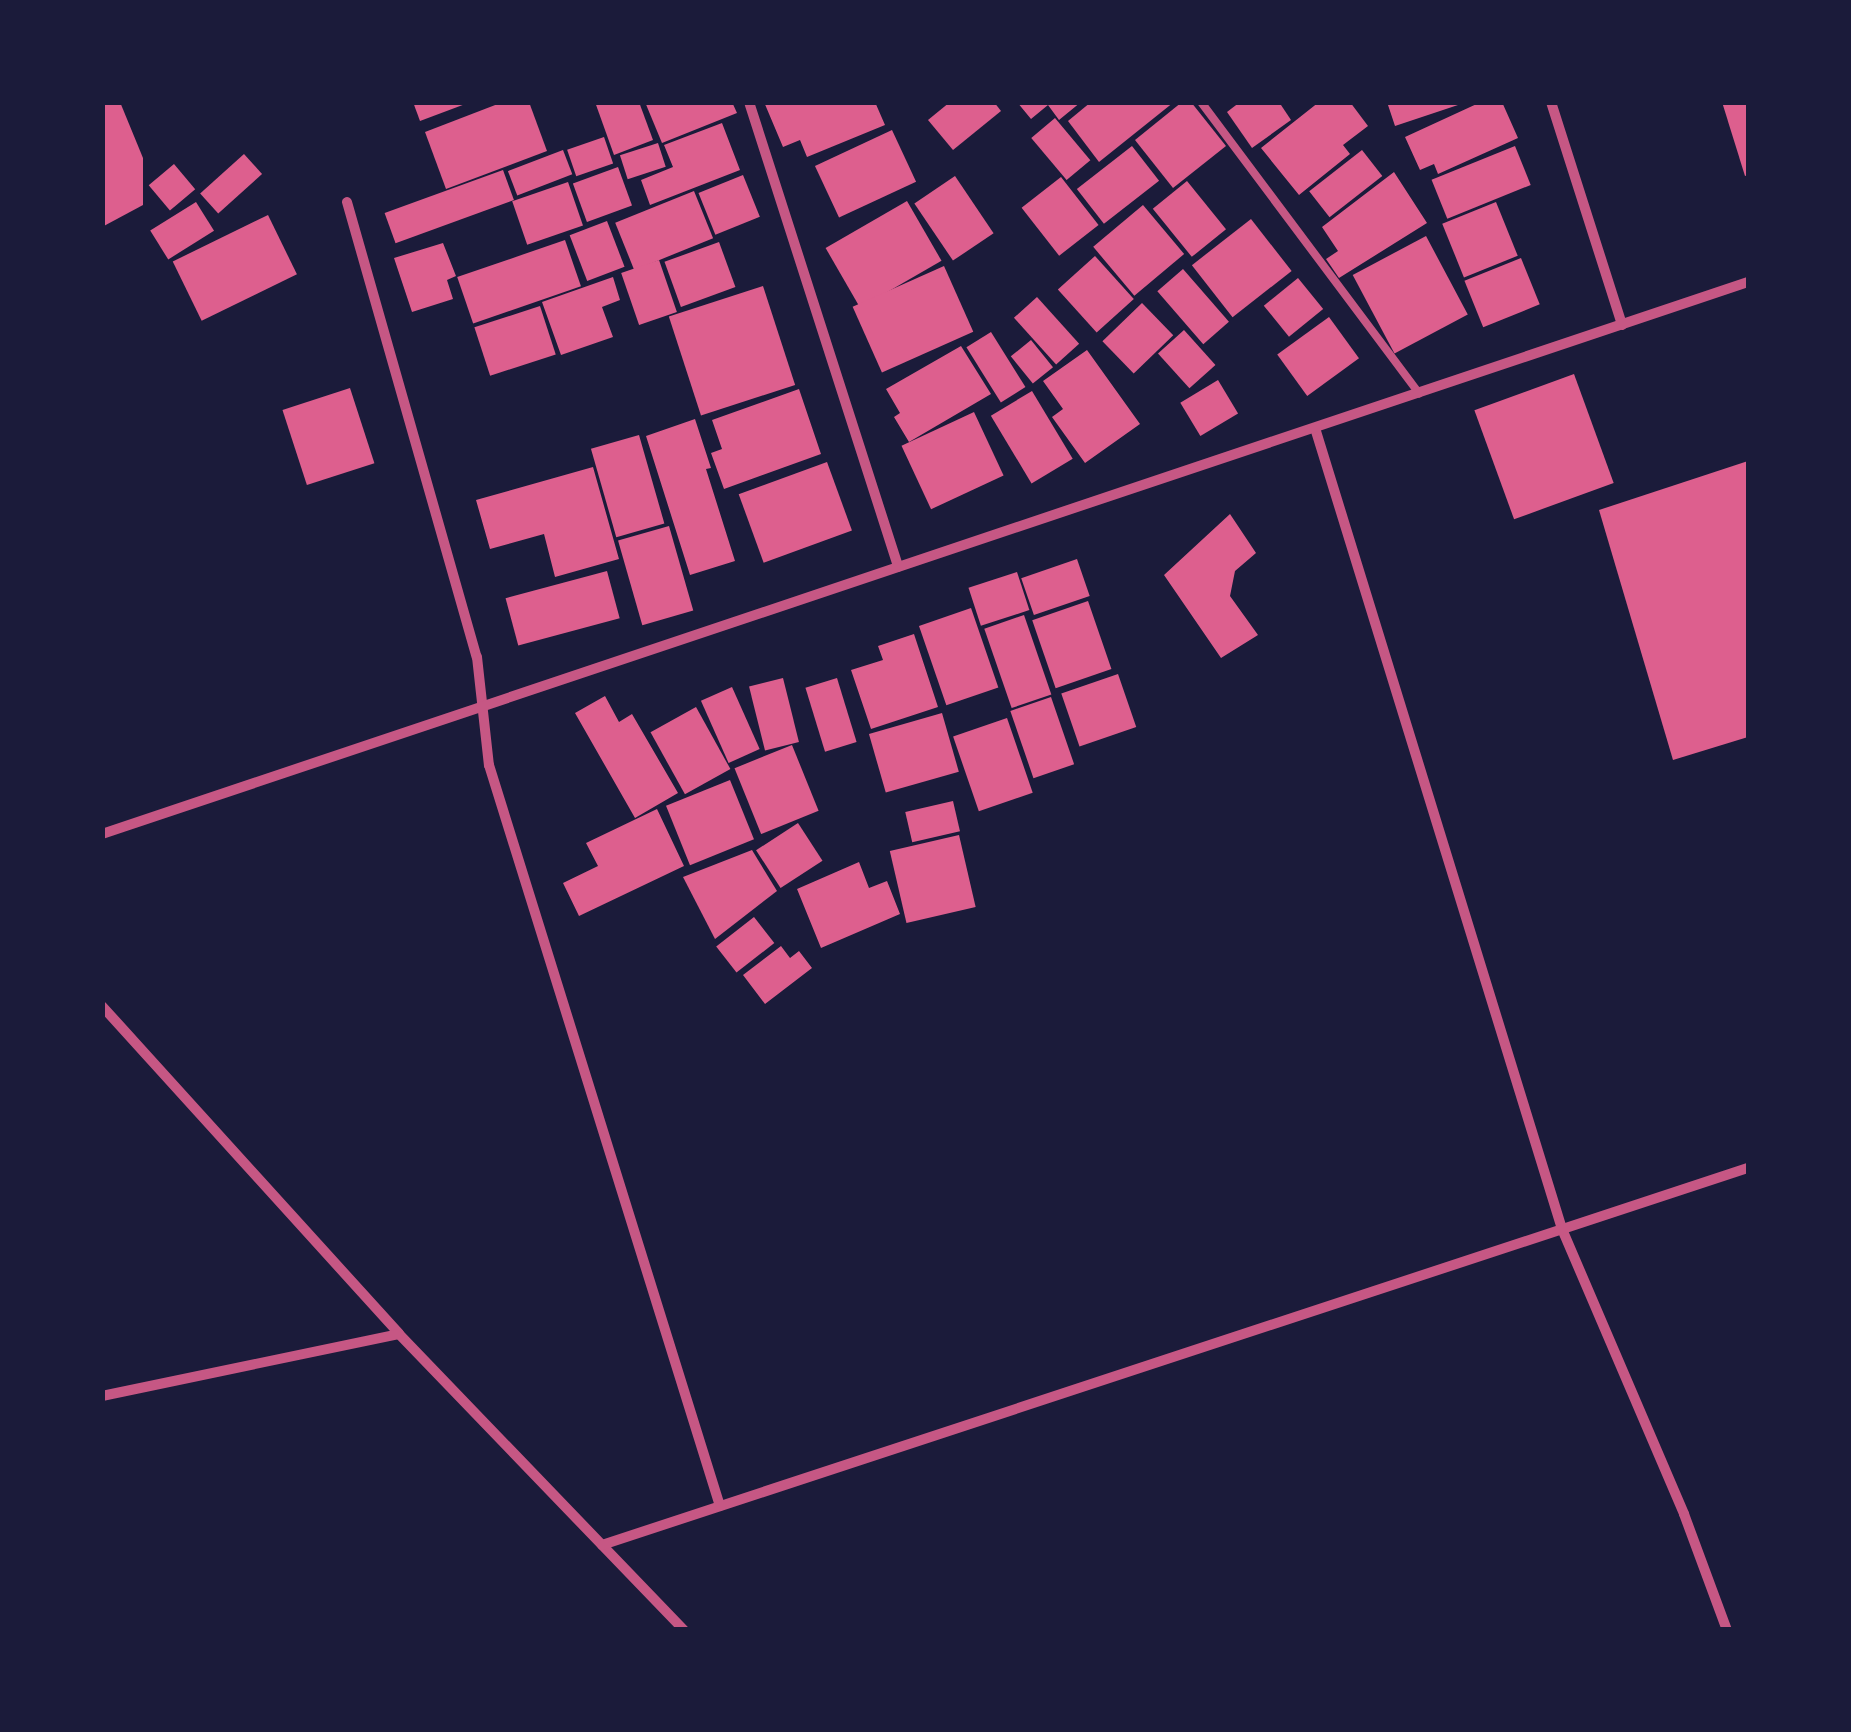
<!DOCTYPE html>
<html>
<head>
<meta charset="utf-8">
<style>
  body { margin:0 }
  #map { position:relative; width:1851px; height:1732px; overflow:hidden; background:#1b1b3a; font-family:"PT Serif",serif }
  div>[style] { position:absolute }
  .building>* { inset:0; background:#dd5f8e; transform-origin:0 0 }
  .service>* { height:8px; margin:-4px; padding:0 4px; transform-origin:4px; border-radius:4px; background:#c65784 }
  .minor>* { height:10px; margin:-5px; padding:0 5px; transform-origin:5px; border-radius:5px; background:#c65784 }
  span { translate:-50% -50%; white-space:nowrap; text-align:center; line-height:1.15; -webkit-text-stroke:8px #1b1b3a; paint-order:stroke }
  .frame { position:absolute; inset:0; border:105px solid #1b1b3a; pointer-events:none }
</style>
</head>
<body>
<div id="map">
  <div class="building">
    <i style="clip-path:polygon(102px 102px,120px 102px,143px 158px,143px 205px,102px 227px)"></i>
    <i style="clip-path:polygon(413px 102px,468px 102px,468px 103px,420px 121px)"></i>
    <i style="clip-path:polygon(503px 102px,529px 102px,547px 151px,446px 189px,425px 132px)"></i>
    <i style="clip-path:polygon(595px 102px,639px 102px,653px 140px,614px 155px)"></i>
    <i style="clip-path:polygon(645px 102px,732px 102px,737px 113px,662px 143px)"></i>
    <i style="clip-path:polygon(764px 102px,875px 102px,885px 125px,807px 157px,800px 140px,783px 147px)"></i>
    <i style="clip-path:polygon(950px 102px,994px 102px,1001px 111px,953px 150px,928px 120px)"></i>
    <i style="clip-path:polygon(1017px 102px,1081px 102px,1059px 120px,1048px 105px,1031px 119px)"></i>
    <i style="clip-path:polygon(1091px 102px,1174px 102px,1099px 162px,1068px 121px)"></i>
    <i style="clip-path:polygon(1182px 102px,1191px 102px,1226px 146px,1173px 188px,1135px 140px)"></i>
    <i style="clip-path:polygon(1240px 102px,1279px 102px,1291px 120px,1252px 148px,1227px 112px)"></i>
    <i style="clip-path:polygon(1319px 102px,1350px 102px,1368px 126px,1343px 145px,1350px 154px,1299px 195px,1261px 148px)"></i>
    <i style="clip-path:polygon(1387px 102px,1464px 102px,1464px 103px,1395px 126px)"></i>
    <i style="clip-path:polygon(1481px 102px,1502px 102px,1518px 138px,1438px 174px,1434px 164px,1420px 170px,1405px 137px)"></i>
    <i style="clip-path:polygon(1722px 102px,1748px 102px,1748px 175px,1745px 176px)"></i>
    <i style="left:1055px;top:118px;width:55px;height:31px;rotate:50deg"></i>
    <i style="clip-path:polygon(722px 123px,740px 170px,650px 205px,641px 180px,673px 167px,664px 145px)"></i>
    <i style="left:892px;top:130px;width:57px;height:85px;rotate:65deg"></i>
    <i style="left:604px;top:137px;width:28px;height:39px;rotate:71deg"></i>
    <i style="left:658px;top:143px;width:25px;height:40px;rotate:72deg"></i>
    <i style="left:1132px;top:146px;width:44px;height:70px;rotate:52deg"></i>
    <i style="left:1515px;top:146px;width:42px;height:90px;rotate:68deg"></i>
    <i style="left:563px;top:150px;width:26px;height:59px;rotate:69deg"></i>
    <i style="left:1362px;top:150px;width:33px;height:67px;rotate:52deg"></i>
    <i style="left:244px;top:154px;width:27px;height:59px;rotate:48deg"></i>
    <i style="left:174px;top:164px;width:33px;height:33px;rotate:50deg"></i>
    <i style="left:618px;top:167px;width:41px;height:48px;rotate:70deg"></i>
    <i style="left:503px;top:170px;width:32px;height:126px;rotate:70deg"></i>
    <i style="clip-path:polygon(1394px 172px,1427px 223px,1339px 278px,1326px 259px,1338px 251px,1322px 227px)"></i>
    <i style="left:743px;top:175px;width:45px;height:48px;rotate:68deg"></i>
    <i style="left:955px;top:176px;width:69px;height:49px;rotate:56deg"></i>
    <i style="left:1061px;top:177px;width:61px;height:50px;rotate:52deg"></i>
    <i style="left:1187px;top:181px;width:62px;height:44px;rotate:51deg"></i>
    <i style="left:568px;top:182px;width:46px;height:59px;rotate:71deg"></i>
    <i style="left:694px;top:191px;width:51px;height:85px;rotate:68deg"></i>
    <i style="left:907px;top:201px;width:69px;height:94px;rotate:60deg"></i>
    <i style="left:196px;top:202px;width:34px;height:54px;rotate:58deg"></i>
    <i style="left:1496px;top:202px;width:58px;height:58px;rotate:68deg"></i>
    <i style="left:1143px;top:205px;width:64px;height:65px;rotate:50deg"></i>
    <i style="left:268px;top:215px;width:66px;height:106px;rotate:64deg"></i>
    <i style="left:1251px;top:219px;width:66px;height:75px;rotate:52deg"></i>
    <i style="left:607px;top:221px;width:49px;height:40px;rotate:69deg"></i>
    <i style="left:1426px;top:236px;width:89px;height:83px;rotate:62deg"></i>
    <i style="left:565px;top:240px;width:49px;height:114px;rotate:71deg"></i>
    <i style="left:719px;top:242px;width:48px;height:58px;rotate:70deg"></i>
    <i style="clip-path:polygon(443px 243px,456px 276px,447px 280px,453px 299px,412px 312px,394px 258px)"></i>
    <i style="left:1095px;top:256px;width:58px;height:50px;rotate:48deg"></i>
    <i style="left:1521px;top:258px;width:50px;height:61px;rotate:68deg"></i>
    <i style="left:659px;top:260px;width:55px;height:40px;rotate:71deg"></i>
    <i style="left:944px;top:266px;width:72px;height:100px;rotate:66deg"></i>
    <i style="left:1183px;top:269px;width:70px;height:34px;rotate:49deg"></i>
    <i style="clip-path:polygon(613px 277px,620px 300px,602px 307px,613px 337px,561px 355px,542px 302px)"></i>
    <i style="left:1298px;top:278px;width:40px;height:44px;rotate:51deg"></i>
    <i style="left:763px;top:286px;width:104px;height:99px;rotate:72deg"></i>
    <i style="left:1037px;top:297px;width:63px;height:31px;rotate:48deg"></i>
    <i style="left:1142px;top:303px;width:45px;height:55px;rotate:46deg"></i>
    <i style="left:540px;top:306px;width:51px;height:69px;rotate:72deg"></i>
    <i style="left:1329px;top:317px;width:51px;height:64px;rotate:54deg"></i>
    <i style="left:1184px;top:330px;width:47px;height:35px;rotate:48deg"></i>
    <i style="left:991px;top:332px;width:65px;height:29px;rotate:58deg"></i>
    <i style="left:1031px;top:340px;width:35px;height:26px;rotate:51deg"></i>
    <i style="clip-path:polygon(961px 346px,991px 394px,909px 442px,894px 417px,900px 413px,886px 389px)"></i>
    <i style="clip-path:polygon(1087px 350px,1140px 424px,1085px 463px,1052px 417px,1063px 409px,1043px 381px)"></i>
    <i style="left:1574px;top:374px;width:116px;height:106px;rotate:70deg"></i>
    <i style="left:1218px;top:380px;width:39px;height:44px;rotate:59deg"></i>
    <i style="left:350px;top:388px;width:79px;height:71px;rotate:72deg"></i>
    <i style="clip-path:polygon(799px 389px,821px 454px,724px 489px,711px 453px,722px 449px,712px 420px)"></i>
    <i style="left:1032px;top:391px;width:79px;height:48px;rotate:59deg"></i>
    <i style="left:974px;top:412px;width:70px;height:80px;rotate:65deg"></i>
    <i style="clip-path:polygon(695px 419px,711px 468px,706px 469px,735px 561px,690px 575px,646px 436px)"></i>
    <i style="left:639px;top:435px;width:92px;height:50px;rotate:74deg"></i>
    <i style="clip-path:polygon(1748px 461px,1748px 737px,1673px 760px,1599px 510px)"></i>
    <i style="left:827px;top:462px;width:73px;height:94px;rotate:70deg"></i>
    <i style="clip-path:polygon(593px 467px,619px 559px,555px 577px,544px 534px,490px 549px,476px 500px)"></i>
    <i style="clip-path:polygon(1230px 514px,1256px 553px,1235px 571px,1230px 596px,1258px 635px,1221px 658px,1164px 575px)"></i>
    <i style="left:669px;top:526px;width:88px;height:53px;rotate:74deg"></i>
    <i style="left:1077px;top:559px;width:39px;height:59px;rotate:71deg"></i>
    <i style="left:607px;top:571px;width:49px;height:105px;rotate:75deg"></i>
    <i style="left:1017px;top:572px;width:40px;height:51px;rotate:72deg"></i>
    <i style="left:1088px;top:601px;width:72px;height:59px;rotate:71deg"></i>
    <i style="left:971px;top:608px;width:84px;height:55px;rotate:71deg"></i>
    <i style="left:1024px;top:615px;width:84px;height:42px;rotate:71deg"></i>
    <i style="clip-path:polygon(914px 634px,938px 707px,871px 729px,851px 670px,883px 660px,878px 646px)"></i>
    <i style="left:1118px;top:674px;width:56px;height:60px;rotate:71deg"></i>
    <i style="left:783px;top:678px;width:66px;height:35px;rotate:76deg"></i>
    <i style="left:837px;top:678px;width:67px;height:33px;rotate:73deg"></i>
    <i style="left:732px;top:687px;width:68px;height:34px;rotate:66deg"></i>
    <i style="clip-path:polygon(605px 696px,619px 722px,632px 714px,678px 793px,635px 818px,575px 713px)"></i>
    <i style="left:1051px;top:697px;width:71px;height:43px;rotate:71deg"></i>
    <i style="left:696px;top:707px;width:71px;height:52px;rotate:61deg"></i>
    <i style="left:942px;top:713px;width:61px;height:76px;rotate:74deg"></i>
    <i style="left:1007px;top:718px;width:79px;height:57px;rotate:71deg"></i>
    <i style="left:792px;top:745px;width:71px;height:62px;rotate:68deg"></i>
    <i style="left:730px;top:780px;width:64px;height:69px;rotate:68deg"></i>
    <i style="left:953px;top:801px;width:31px;height:49px;rotate:77deg"></i>
    <i style="clip-path:polygon(657px 809px,684px 866px,579px 916px,563px 883px,598px 866px,586px 843px)"></i>
    <i style="left:798px;top:823px;width:45px;height:50px;rotate:57deg"></i>
    <i style="left:959px;top:835px;width:74px;height:71px;rotate:77deg"></i>
    <i style="clip-path:polygon(752px 850px,777px 891px,715px 939px,683px 877px)"></i>
    <i style="clip-path:polygon(859px 862px,869px 888px,887px 881px,900px 914px,821px 948px,797px 889px)"></i>
    <i style="left:754px;top:917px;width:33px;height:48px;rotate:52deg"></i>
    <i style="clip-path:polygon(781px 946px,790px 958px,799px 951px,812px 968px,765px 1004px,743px 975px)"></i>
  </div>
  <div class="service">
    <i style="left:1201px;top:102px;width:364px;rotate:53.2deg"></i>
  </div>
  <div class="minor">
    <i style="left:749px;top:102px;width:488px;rotate:72.2deg"></i>
    <i style="left:1551px;top:102px;width:234px;rotate:72.3deg"></i>
    <i style="left:347px;top:202px;width:473px;rotate:74.1deg"></i>
    <i style="left:477px;top:657px;width:109px;rotate:83.7deg"></i>
    <i style="left:489px;top:765px;width:776px;rotate:72.69deg"></i>
    <i style="left:1315px;top:428px;width:838px;rotate:72.86deg"></i>
    <i style="left:1562px;top:1229px;width:310px;rotate:66.8deg"></i>
    <i style="left:1684px;top:1514px;width:124px;rotate:69.7deg"></i>
    <i style="left:102px;top:834px;width:1736px;rotate:-18.54deg"></i>
    <i style="left:102px;top:1006px;width:442px;rotate:47.8deg"></i>
    <i style="left:399px;top:1334px;width:411px;rotate:46.1deg"></i>
    <i style="left:102px;top:1396px;width:303px;rotate:-11.8deg"></i>
    <i style="left:602px;top:1545px;width:1206px;rotate:-18.21deg"></i>
  </div>
  <div class="frame"></div>
</div>
</body>
</html>
